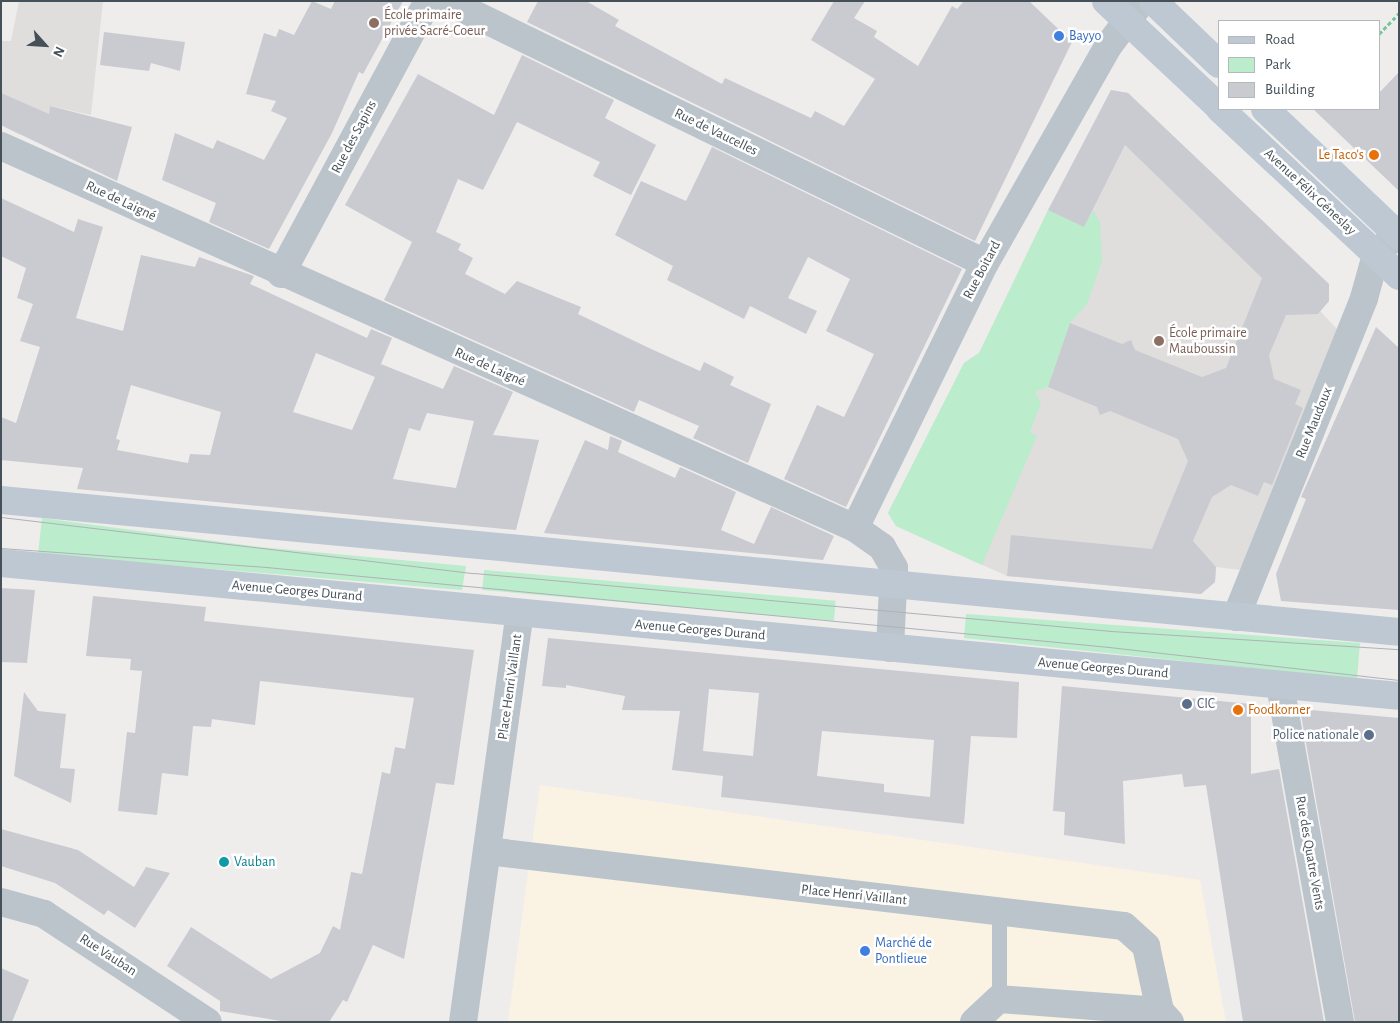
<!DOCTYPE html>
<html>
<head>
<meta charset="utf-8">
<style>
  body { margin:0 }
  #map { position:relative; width:1400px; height:1023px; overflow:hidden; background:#efecec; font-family:"Alegreya Sans",sans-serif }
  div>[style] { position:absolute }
  .commercial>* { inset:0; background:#faf3e4 }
  .education>* { inset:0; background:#e0dddd }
  .green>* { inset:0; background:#bbeccc; transform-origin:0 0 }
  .building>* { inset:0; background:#c9cbd1 }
  .path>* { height:3px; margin-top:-1.5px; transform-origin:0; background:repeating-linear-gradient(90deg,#75c89c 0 4px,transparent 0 6.5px) }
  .lane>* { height:15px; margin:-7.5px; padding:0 7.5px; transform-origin:7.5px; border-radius:7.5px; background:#bbc4cb }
  .street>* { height:28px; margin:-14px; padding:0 14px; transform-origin:14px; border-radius:14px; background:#bbc4cb }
  .secondary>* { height:28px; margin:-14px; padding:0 14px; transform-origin:14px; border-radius:14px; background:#bdc8d2 }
  .tram>* { height:1px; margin:-0.5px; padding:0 0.5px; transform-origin:0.5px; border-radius:0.5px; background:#aeb2b6 }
  .dots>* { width:14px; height:14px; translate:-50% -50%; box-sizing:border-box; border:2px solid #fff; border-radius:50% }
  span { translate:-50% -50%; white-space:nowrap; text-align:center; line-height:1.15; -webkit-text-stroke:5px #fff; paint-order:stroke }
  .education-label { font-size:14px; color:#785e54 }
  .left { translate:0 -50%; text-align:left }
  .shop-label { font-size:14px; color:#366cbe }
  .street-label { font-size:14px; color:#455058 }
  .food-label { font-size:14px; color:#c56008 }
  .right { translate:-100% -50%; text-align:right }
  .service-label { font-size:14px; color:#4e5e75 }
  .culture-label { font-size:14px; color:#0d838f }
  .frame { position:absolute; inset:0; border:2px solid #455058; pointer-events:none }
  .legend { position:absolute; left:1218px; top:20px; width:162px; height:90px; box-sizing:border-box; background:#fff; border:1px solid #b5b9bc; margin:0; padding:6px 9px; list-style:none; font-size:15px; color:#455058 }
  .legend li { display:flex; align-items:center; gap:10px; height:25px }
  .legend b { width:25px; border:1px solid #b5b9bc }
  .north { position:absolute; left:20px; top:20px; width:50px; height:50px; -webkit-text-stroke:4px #fff; paint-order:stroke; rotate:116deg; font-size:14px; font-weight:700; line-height:20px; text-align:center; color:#455058 }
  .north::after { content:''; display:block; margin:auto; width:18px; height:22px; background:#455058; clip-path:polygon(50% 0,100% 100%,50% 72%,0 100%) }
</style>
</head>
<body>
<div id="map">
  <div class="commercial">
    <i style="clip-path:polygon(540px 785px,1200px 880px,1226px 1022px,508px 1022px)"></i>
  </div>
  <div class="education">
    <i style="clip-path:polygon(19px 1px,103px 1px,91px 115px,50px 106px,49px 114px,34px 109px,20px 135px,1px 125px,1px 41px,11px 41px)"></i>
    <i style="clip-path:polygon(1111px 90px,1128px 93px,1329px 284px,1329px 301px,1320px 311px,1337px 329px,1240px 570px,1216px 567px,1215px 582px,1201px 594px,1007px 576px,896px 526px,888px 513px,964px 363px,979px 353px)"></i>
  </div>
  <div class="green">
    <i style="clip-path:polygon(1048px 210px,1084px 227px,1093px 210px,1100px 222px,1102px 261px,1087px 304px,1070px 323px,1048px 387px,1035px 392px,1041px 403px,1030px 432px,1037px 436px,982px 565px,896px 526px,888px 513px,964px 363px,979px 353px)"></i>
    <i style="clip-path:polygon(42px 518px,260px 547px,466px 566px,462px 590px,38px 554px)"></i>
    <i style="left:484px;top:570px;width:353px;height:20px;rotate:5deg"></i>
    <i style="clip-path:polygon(966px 614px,1360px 643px,1357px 679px,964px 638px)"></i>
  </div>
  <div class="building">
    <i style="clip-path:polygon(312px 1px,331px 9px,335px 1px,403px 1px,363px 74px,359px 72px,332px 133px,269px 249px,209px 222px,216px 203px,162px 180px,175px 133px,213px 149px,217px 140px,264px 160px,287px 118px,271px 111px,276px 101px,246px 94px,264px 33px,276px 37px,279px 29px,294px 35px)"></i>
    <i style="clip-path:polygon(538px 1px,586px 1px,619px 20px,615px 26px,722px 84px,725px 78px,811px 118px,815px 111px,844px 126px,875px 79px,811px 40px,834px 1px,865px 1px,854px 18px,877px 31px,874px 37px,918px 66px,952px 6px,957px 9px,964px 1px,1029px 1px,1072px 42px,975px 241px,527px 22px)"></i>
    <i style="clip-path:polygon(104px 32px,185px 42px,180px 71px,151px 63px,149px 71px,100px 65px)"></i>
    <i style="clip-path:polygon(522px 55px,614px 100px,605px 118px,656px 145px,631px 195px,593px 176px,600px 162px,517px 122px,483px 190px,458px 179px,436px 232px,461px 244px,458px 250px,473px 258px,465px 274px,505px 294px,517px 281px,571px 303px,581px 307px,578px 314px,649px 348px,700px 371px,704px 362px,734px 377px,730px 385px,771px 404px,748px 463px,693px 438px,699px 426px,639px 400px,634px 412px,384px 300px,412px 242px,345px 205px,418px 74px,494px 115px)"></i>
    <i style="clip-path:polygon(1399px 72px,1399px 191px,1313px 109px,1379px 109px,1379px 93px)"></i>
    <i style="clip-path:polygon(1111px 90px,1128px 93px,1329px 284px,1329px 301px,1318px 314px,1286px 315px,1269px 355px,1274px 379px,1301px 390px,1295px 404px,1303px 408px,1272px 485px,1264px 482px,1258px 496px,1231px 485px,1212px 497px,1193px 541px,1216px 567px,1215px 582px,1201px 594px,1007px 576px,1011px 535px,1152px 549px,1188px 461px,1178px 439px,1110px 411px,1100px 415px,1097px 407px,1048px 387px,1070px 323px,1122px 344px,1131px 340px,1135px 350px,1202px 377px,1226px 368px,1262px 278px,1125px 145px,1084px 227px,1048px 210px)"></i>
    <i style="clip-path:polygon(1px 93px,49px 114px,50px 106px,132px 127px,117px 181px,1px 125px)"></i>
    <i style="clip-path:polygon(712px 147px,962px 269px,846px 507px,784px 479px,817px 405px,844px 417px,874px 354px,826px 331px,850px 279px,808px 257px,788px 298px,817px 311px,806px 334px,750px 306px,744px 319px,667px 280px,673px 266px,615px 235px,641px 181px,686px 201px)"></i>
    <i style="clip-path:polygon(evenodd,1px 198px,74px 232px,78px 219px,103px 227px,76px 318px,123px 331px,141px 255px,195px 267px,199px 257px,254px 276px,250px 284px,367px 338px,371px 329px,392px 338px,381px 364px,443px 389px,454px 366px,513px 392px,493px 435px,539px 440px,516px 530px,77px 489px,83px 468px,1px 460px,1px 417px,16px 423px,40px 347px,20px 341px,33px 304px,17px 298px,26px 268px,1px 256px,1px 198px,316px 353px,375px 377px,352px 430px,293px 412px,316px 353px,1px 198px,131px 385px,221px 412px,210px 455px,190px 454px,188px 463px,117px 450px,120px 440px,116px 439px,131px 385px,1px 198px,427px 413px,474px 421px,456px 488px,393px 479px,409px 428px,420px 431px,427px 413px)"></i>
    <i style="clip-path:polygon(1376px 327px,1399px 348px,1399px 610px,1281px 601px,1276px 574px,1306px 499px,1301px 497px)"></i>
    <i style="clip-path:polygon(610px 436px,622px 441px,618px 452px,675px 478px,680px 467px,736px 492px,721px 530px,754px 544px,771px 507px,834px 536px,823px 560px,544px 533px,585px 440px,608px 450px)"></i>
    <i style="clip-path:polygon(1px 588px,35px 590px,27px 663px,1px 662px)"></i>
    <i style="clip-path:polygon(93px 596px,206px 607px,204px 621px,474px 650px,454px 785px,436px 783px,404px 959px,373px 945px,347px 1002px,343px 1000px,329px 1022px,287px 1022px,220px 1011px,220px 1001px,167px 966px,191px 927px,271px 979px,320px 953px,333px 926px,340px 930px,351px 872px,362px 874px,382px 772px,390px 774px,395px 747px,405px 749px,414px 698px,260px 681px,255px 725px,212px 719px,211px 727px,193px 726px,188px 776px,162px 773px,157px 815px,118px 811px,127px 732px,135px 733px,142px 671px,130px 670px,131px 659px,86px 656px)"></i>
    <i style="clip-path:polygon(evenodd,548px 638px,1019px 682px,1017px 738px,971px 736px,964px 824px,721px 797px,723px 776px,672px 770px,680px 711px,622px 710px,625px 696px,566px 685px,566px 688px,542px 686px,548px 638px,709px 689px,759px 693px,753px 756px,703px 751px,709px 689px,548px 638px,822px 731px,934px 740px,930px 797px,884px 792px,884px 784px,817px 776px,822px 731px)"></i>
    <i style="clip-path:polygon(1062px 686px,1251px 704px,1251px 774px,1279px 769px,1324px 1022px,1243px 1022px,1206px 785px,1184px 787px,1182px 774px,1123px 781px,1125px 844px,1064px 835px,1065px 812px,1053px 811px)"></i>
    <i style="clip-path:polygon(24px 692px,38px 711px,66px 714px,60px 768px,75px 769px,71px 803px,14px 776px)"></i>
    <i style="clip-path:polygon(1300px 709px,1399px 718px,1399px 1022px,1355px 1022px)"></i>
    <i style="clip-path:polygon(1px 829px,78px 850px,134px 887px,146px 867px,170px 873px,135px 928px,108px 910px,104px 915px,55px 883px,1px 866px)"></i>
    <i style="clip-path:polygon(1px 968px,29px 980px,12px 1022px,1px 1022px)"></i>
  </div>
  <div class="path">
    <i style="left:1379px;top:34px;width:29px;rotate:-46deg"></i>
  </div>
  <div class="lane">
    <i style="left:999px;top:999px;width:88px;rotate:-90deg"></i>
  </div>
  <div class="street">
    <i style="left:447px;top:1px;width:598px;rotate:25.97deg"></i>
    <i style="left:1px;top:146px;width:936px;rotate:24.1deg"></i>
    <i style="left:855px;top:528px;width:33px;rotate:35deg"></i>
    <i style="left:882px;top:547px;width:24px;rotate:60deg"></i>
    <i style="left:894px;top:568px;width:80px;rotate:92.9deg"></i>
    <i style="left:281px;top:274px;width:310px;rotate:-61.7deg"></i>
    <i style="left:855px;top:528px;width:295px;rotate:-63.9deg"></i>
    <i style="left:985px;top:263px;width:251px;rotate:-60.4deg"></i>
    <i style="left:1109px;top:45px;width:55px;rotate:-53.1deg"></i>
    <i style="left:1236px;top:617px;width:344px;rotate:-68.1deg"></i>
    <i style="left:1364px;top:298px;width:45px;rotate:-74.4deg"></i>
    <i style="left:1376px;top:255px;width:29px;rotate:-46deg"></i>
    <i style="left:1280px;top:685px;width:342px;rotate:79.9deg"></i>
    <i style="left:487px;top:851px;width:641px;rotate:6.72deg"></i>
    <i style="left:1124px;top:926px;width:30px;rotate:42deg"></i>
    <i style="left:1146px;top:946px;width:66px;rotate:77.8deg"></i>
    <i style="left:1px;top:902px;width:45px;rotate:15.6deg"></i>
    <i style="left:44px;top:914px;width:196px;rotate:33.4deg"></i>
    <i style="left:463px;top:1022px;width:413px;rotate:-82.1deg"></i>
    <i style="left:974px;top:1022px;width:34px;rotate:-43deg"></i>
    <i style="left:999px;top:999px;width:161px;rotate:4.3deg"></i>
    <i style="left:1160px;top:1011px;width:15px;rotate:48deg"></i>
  </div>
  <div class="secondary">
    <i style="left:1106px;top:1px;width:155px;rotate:43.2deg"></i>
    <i style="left:1153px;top:1px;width:91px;rotate:43.7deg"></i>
    <i style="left:1220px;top:109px;width:245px;rotate:43deg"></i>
    <i style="left:1265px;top:109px;width:185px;rotate:43.5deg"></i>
    <i style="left:1px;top:500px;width:1404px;rotate:5.39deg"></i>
    <i style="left:1px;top:563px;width:1404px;rotate:5.43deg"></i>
  </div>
  <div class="tram">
    <i style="left:1px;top:517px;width:476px;rotate:6.8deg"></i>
    <i style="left:474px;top:573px;width:640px;rotate:5.2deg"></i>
    <i style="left:1111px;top:631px;width:289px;rotate:3.6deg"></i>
    <i style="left:1px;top:548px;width:266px;rotate:4.1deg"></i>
    <i style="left:266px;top:567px;width:847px;rotate:5.42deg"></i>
    <i style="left:1109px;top:647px;width:292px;rotate:6.5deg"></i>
  </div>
  <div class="dots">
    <i style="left:374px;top:23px;background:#8d6e63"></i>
    <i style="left:1059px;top:36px;background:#3f7fe0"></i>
    <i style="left:1374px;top:155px;background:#e8710a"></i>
    <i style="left:1159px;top:341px;background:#8d6e63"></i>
    <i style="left:1187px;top:704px;background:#5c6f8a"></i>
    <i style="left:1238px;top:710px;background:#e8710a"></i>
    <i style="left:1369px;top:735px;background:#5c6f8a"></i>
    <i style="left:224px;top:862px;background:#0f9aa8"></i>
    <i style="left:865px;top:951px;background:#3f7fe0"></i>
  </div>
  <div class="education-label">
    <span class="left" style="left:384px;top:23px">École primaire<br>privée Sacré-Coeur</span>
    <span class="left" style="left:1169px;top:341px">École primaire<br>Mauboussin</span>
  </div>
  <div class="shop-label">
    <span class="left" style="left:1069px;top:36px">Bayyo</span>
    <span class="left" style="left:875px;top:951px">Marché de<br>Pontlieue</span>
  </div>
  <div class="street-label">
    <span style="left:716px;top:132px;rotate:26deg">Rue de Vaucelles</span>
    <span style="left:354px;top:137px;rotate:-62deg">Rue des Sapins</span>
    <span style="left:1310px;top:192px;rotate:43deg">Avenue Félix Géneslay</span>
    <span style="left:121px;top:201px;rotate:25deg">Rue de Laigné</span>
    <span style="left:982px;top:270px;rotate:-62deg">Rue Boitard</span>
    <span style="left:490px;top:367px;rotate:24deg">Rue de Laigné</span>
    <span style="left:1314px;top:423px;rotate:-68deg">Rue Maudoux</span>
    <span style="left:297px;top:591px;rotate:5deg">Avenue Georges Durand</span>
    <span style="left:700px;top:630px;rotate:5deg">Avenue Georges Durand</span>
    <span style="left:1103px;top:668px;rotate:5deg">Avenue Georges Durand</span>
    <span style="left:510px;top:687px;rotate:-82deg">Place Henri Vaillant</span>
    <span style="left:1310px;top:853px;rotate:80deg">Rue des Quatre Vents</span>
    <span style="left:854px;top:895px;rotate:6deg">Place Henri Vaillant</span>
    <span style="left:108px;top:955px;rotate:33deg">Rue Vauban</span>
  </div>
  <div class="food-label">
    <span class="right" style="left:1364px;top:155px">Le Taco's</span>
    <span class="left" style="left:1248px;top:710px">Foodkorner</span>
  </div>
  <div class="service-label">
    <span class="left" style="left:1197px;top:704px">CIC</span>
    <span class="right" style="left:1359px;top:735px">Police nationale</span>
  </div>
  <div class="culture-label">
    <span class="left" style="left:234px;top:862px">Vauban</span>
  </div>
  <div class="frame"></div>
  <ul class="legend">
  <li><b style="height:6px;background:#bdc8d2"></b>Road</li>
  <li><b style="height:14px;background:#bbeccc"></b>Park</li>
  <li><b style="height:14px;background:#c9cbd1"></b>Building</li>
  </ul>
  <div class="north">N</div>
</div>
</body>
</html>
